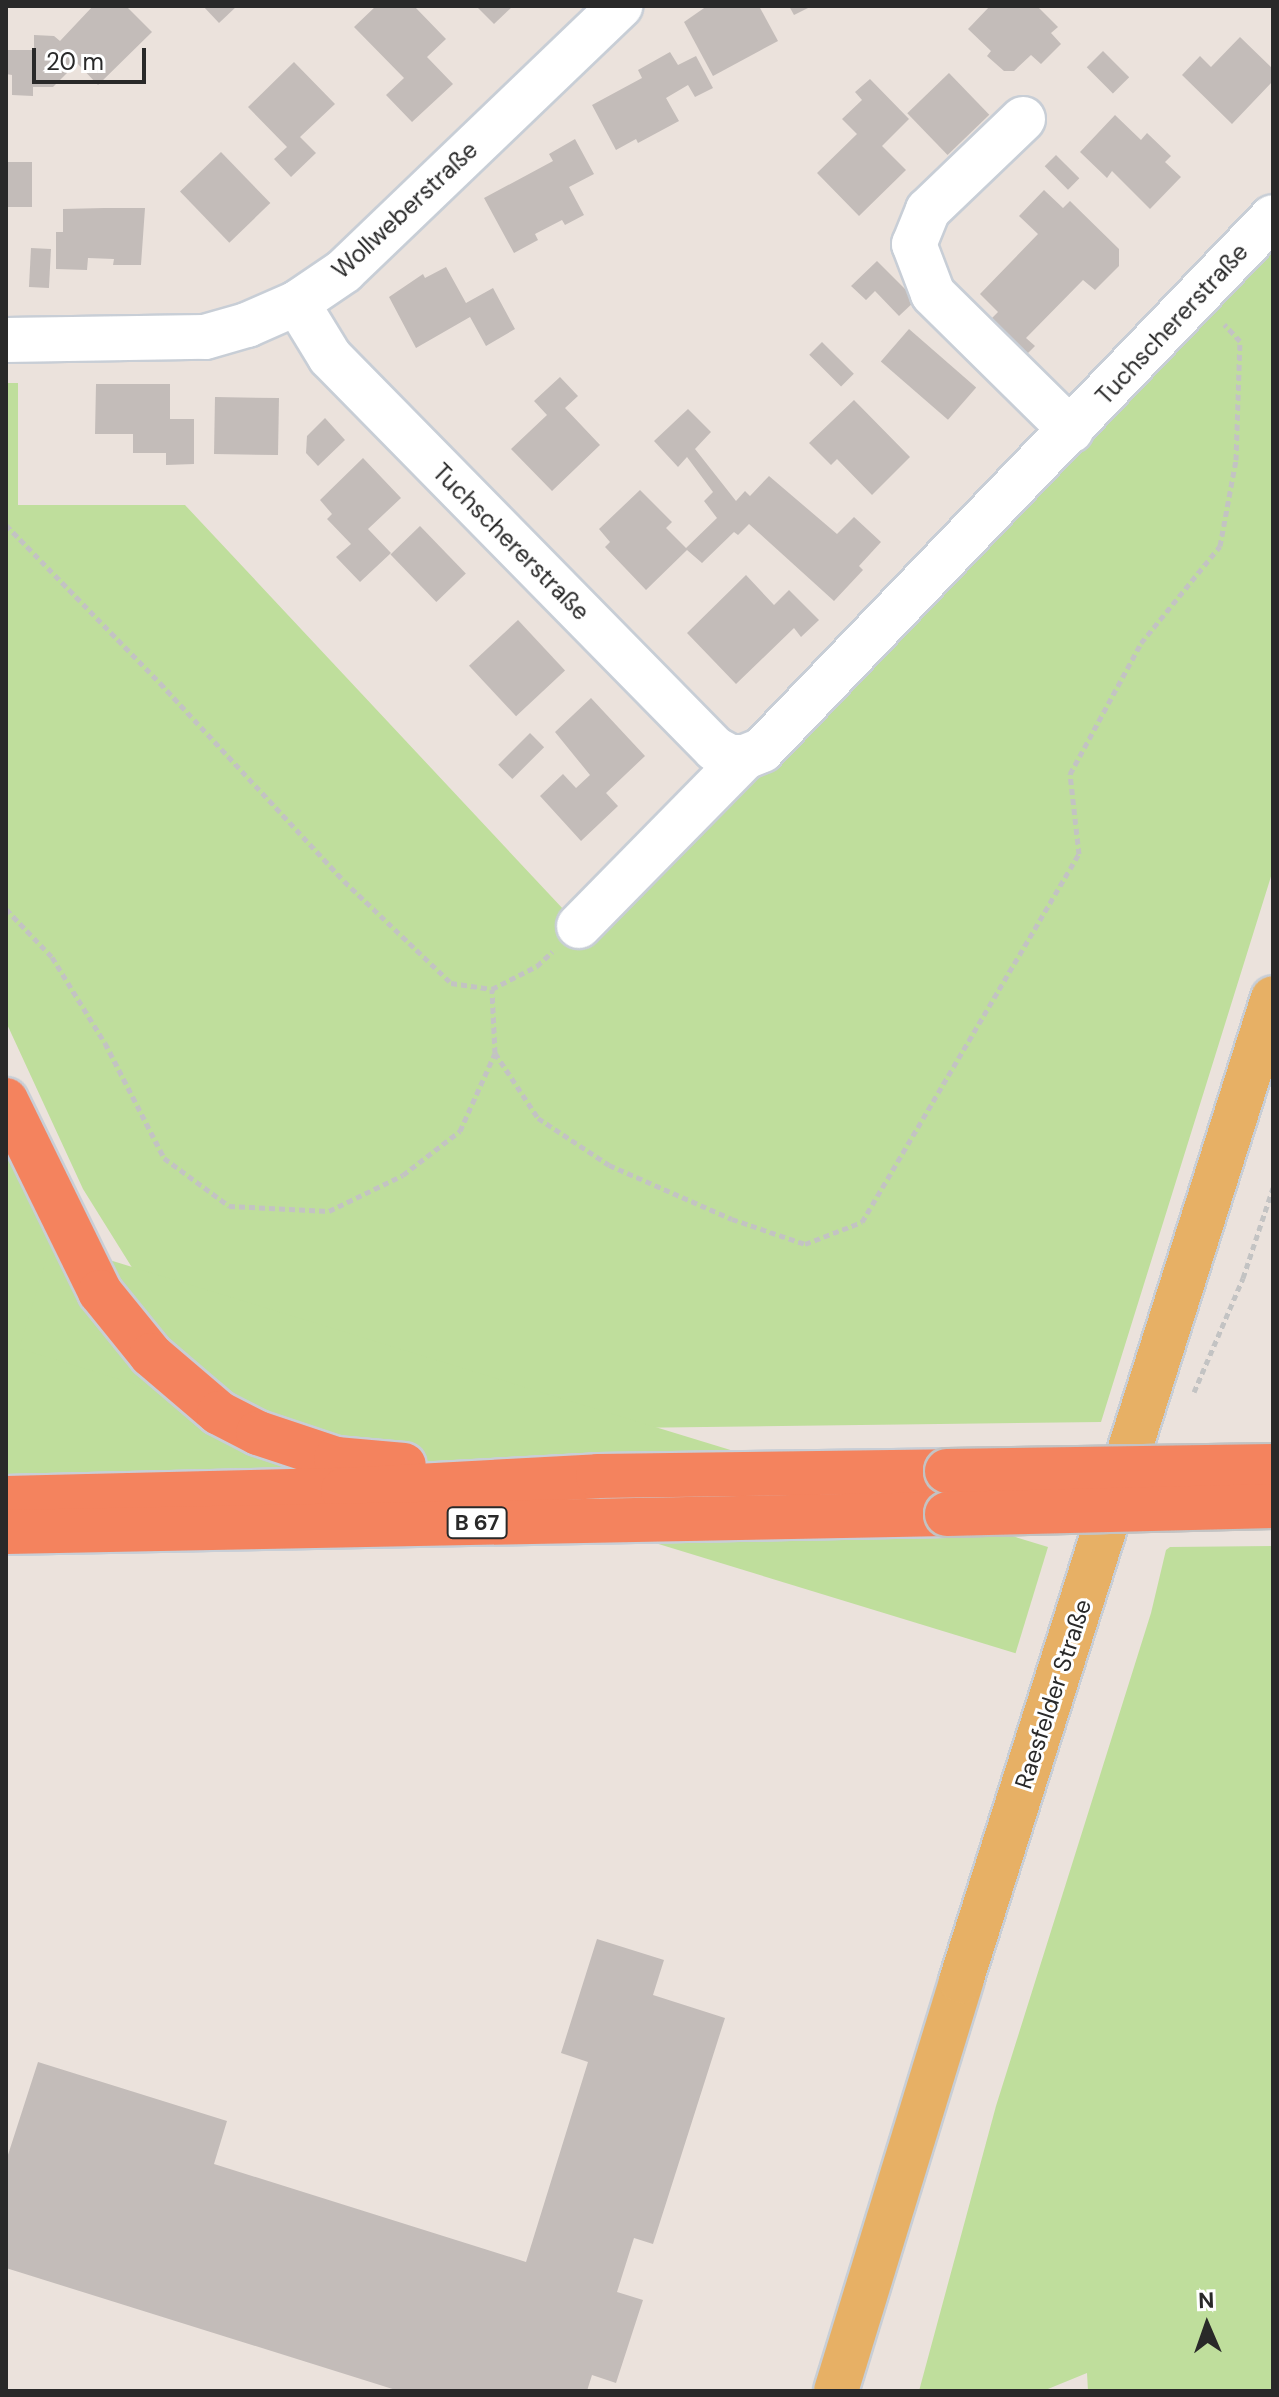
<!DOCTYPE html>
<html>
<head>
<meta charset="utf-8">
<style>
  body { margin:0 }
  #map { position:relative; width:1279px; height:2397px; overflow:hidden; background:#ebe2dc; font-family:"DM Sans",sans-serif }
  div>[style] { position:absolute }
  .green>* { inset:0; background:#bfde9c; transform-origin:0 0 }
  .building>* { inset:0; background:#c3bcb9; transform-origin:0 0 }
  .path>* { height:5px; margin-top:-2.5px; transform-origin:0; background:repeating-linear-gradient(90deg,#c3c3c3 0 6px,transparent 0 10px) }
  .roads { filter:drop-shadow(2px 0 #c8ced6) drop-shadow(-2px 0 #c8ced6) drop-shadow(0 2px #c8ced6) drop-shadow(0 -2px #c8ced6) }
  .minor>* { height:44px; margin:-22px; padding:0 22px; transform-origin:22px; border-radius:22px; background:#fff }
  .major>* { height:44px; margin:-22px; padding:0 22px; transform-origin:22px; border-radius:22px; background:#e7b065 }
  .highway>* { height:44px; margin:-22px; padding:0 22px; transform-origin:22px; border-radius:22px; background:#f4835e }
  .bridges { filter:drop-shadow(2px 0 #c3c3c3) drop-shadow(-2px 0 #c3c3c3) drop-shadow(0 2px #c3c3c3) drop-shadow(0 -2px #c3c3c3) }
  .highway-bridge>* { height:44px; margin:-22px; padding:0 22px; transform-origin:22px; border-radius:22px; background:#f4835e }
  span { translate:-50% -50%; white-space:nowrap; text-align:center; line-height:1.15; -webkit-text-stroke:6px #fff; paint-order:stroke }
  .shield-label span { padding:2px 6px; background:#fff; border:2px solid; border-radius:6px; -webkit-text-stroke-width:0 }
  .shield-label { font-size:22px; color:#292929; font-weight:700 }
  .street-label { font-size:24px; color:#292929 }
  .frame { position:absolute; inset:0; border:8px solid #292929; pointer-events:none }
  .north { position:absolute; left:1167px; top:2285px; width:80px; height:80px; -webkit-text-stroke:6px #fff; paint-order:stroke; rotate:358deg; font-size:22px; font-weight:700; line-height:32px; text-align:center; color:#292929 }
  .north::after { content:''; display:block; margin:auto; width:28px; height:36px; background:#292929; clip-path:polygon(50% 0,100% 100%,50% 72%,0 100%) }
  .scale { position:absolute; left:32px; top:48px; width:114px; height:36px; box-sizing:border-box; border:4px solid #292929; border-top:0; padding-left:10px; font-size:24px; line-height:28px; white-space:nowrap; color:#292929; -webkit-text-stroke:6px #fff; paint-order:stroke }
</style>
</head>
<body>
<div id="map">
  <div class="green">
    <i style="clip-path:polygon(1273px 241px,1273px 870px,1101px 1422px,394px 1431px,291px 1411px,217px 1361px,151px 1298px,83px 1189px,6px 1022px,6px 383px,18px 383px,18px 505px,185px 505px,579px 926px)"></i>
    <i style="clip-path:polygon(6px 1140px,82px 1295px,117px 1348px,179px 1409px,224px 1439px,293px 1470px,6px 1477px)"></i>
    <i style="clip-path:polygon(1273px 1546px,1272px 2391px,1088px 2391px,1087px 2373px,1043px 2391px,919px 2391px,996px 2106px,1151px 1613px,1166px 1550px,1170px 1547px)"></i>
    <i style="left:1048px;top:1547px;width:111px;height:1042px;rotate:107deg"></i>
  </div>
  <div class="building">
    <i style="clip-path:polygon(93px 6px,126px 6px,152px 32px,98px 85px,77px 63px,53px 87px,33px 87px,33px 96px,12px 95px,12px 75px,6px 74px,6px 50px,34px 50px,34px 35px,54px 36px,60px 41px)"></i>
    <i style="clip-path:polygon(203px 6px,237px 6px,219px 23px)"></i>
    <i style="clip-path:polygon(376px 6px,414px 6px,446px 39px,427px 57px,453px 84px,412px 122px,386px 95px,404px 78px,354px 27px)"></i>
    <i style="clip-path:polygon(476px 6px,513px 6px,494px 24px)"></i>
    <i style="clip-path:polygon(707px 6px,759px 6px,778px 41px,713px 76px,684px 22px)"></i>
    <i style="clip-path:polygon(789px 6px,812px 6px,794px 15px)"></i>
    <i style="clip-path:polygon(990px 6px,1037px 6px,1058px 27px,1051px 33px,1061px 44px,1041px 64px,1031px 55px,1014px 71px,1004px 71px,987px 56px,991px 51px,968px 29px)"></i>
    <i style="clip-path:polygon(1240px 37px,1273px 69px,1273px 81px,1232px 124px,1182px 75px,1200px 56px,1211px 67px)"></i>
    <i style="left:1103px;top:51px;width:37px;height:23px;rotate:45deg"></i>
    <i style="clip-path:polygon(670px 52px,678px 65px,696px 56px,713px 88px,695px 97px,688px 85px,666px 98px,679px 121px,638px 143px,636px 139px,616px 150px,592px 105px,642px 78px,638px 70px)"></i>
    <i style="clip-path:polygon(294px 62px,335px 104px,300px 137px,316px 153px,291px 177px,274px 159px,287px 147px,248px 107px)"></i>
    <i style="left:949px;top:73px;width:58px;height:58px;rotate:46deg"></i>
    <i style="clip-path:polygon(870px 79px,909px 119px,882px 146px,906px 170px,859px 216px,817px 173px,857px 134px,842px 119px,862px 100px,855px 92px)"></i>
    <i style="clip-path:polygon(1115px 115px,1141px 140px,1147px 133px,1171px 156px,1165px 162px,1181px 177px,1150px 209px,1112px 171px,1107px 178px,1080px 152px)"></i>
    <i style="clip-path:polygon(575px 139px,594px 174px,569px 187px,584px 215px,565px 225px,562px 220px,535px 234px,538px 240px,514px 253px,484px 198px,553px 161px,549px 154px)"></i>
    <i style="left:221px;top:152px;width:71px;height:57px;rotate:46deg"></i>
    <i style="left:1056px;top:155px;width:33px;height:16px;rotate:45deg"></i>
    <i style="left:7px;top:162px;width:25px;height:45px"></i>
    <i style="clip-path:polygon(1044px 190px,1063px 208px,1070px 201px,1119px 249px,1119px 266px,1095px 290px,1083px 280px,1026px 338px,1035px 346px,1022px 359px,987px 323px,998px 312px,980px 294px,1038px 234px,1019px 216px)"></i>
    <i style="clip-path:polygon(104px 208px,145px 208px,141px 265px,113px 265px,114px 259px,88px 258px,87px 270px,56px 269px,56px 232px,63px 232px,63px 209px)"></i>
    <i style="left:31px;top:248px;width:20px;height:39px;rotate:3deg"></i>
    <i style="clip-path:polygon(877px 261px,916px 300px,899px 316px,875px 291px,866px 300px,851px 286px)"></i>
    <i style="clip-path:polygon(446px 267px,466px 303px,493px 288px,515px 329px,486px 346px,470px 317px,416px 348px,389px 297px,423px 274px,425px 278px)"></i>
    <i style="left:909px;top:329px;width:89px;height:43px;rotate:41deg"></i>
    <i style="left:822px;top:342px;width:45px;height:18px;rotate:45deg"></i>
    <i style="clip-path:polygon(560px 377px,578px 396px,565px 408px,600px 445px,552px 491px,511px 449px,547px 415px,534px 401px)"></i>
    <i style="clip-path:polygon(96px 384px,170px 384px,170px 419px,194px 419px,194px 464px,166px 465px,166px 453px,133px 453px,133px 434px,95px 434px)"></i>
    <i style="left:215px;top:397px;width:64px;height:57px;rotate:1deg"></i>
    <i style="clip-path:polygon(854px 400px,910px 457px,872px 495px,837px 459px,831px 465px,809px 443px)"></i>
    <i style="clip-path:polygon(688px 409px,711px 432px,695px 449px,736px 501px,745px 491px,750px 496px,769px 476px,837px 534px,854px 517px,881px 542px,859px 566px,863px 570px,834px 601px,749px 524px,738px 535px,734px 532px,702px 563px,687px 550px,646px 590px,605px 547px,610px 542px,599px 529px,640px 490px,672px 522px,666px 528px,686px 548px,717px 518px,704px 501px,713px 492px,687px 457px,678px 467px,654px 441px)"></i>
    <i style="clip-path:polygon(325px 418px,345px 440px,318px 466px,306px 453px,307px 436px)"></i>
    <i style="clip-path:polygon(363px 458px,401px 498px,368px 529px,391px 553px,360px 582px,336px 557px,351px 544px,327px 519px,332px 514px,320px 500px)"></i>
    <i style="left:420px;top:526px;width:66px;height:41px;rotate:46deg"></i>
    <i style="clip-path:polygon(746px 575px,774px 605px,789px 590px,819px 620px,801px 637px,794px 628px,736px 684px,687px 633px)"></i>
    <i style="left:518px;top:620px;width:69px;height:67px;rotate:47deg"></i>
    <i style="clip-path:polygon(591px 698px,645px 756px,606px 793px,618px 806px,581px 841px,540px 796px,563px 774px,576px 788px,590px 775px,555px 732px)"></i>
    <i style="left:530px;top:733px;width:20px;height:45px;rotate:45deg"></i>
    <i style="clip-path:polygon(597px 1939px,664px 1960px,653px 1995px,725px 2018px,653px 2244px,634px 2238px,617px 2292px,643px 2300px,616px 2383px,592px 2375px,587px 2391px,399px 2391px,6px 2268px,6px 2161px,38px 2062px,227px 2121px,214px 2164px,526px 2262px,588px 2062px,561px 2053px)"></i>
  </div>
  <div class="path">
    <i style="left:6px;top:525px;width:221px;rotate:45.7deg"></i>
    <i style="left:160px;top:683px;width:270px;rotate:47.1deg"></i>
    <i style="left:344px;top:881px;width:148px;rotate:43.6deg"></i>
    <i style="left:451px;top:983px;width:41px;rotate:8.3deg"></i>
    <i style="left:492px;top:989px;width:51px;rotate:-27.1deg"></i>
    <i style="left:537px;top:966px;width:21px;rotate:-43deg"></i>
    <i style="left:6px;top:909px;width:66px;rotate:46.2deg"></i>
    <i style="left:52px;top:957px;width:101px;rotate:58.4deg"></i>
    <i style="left:105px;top:1043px;width:129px;rotate:62.8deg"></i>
    <i style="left:164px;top:1158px;width:81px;rotate:36.4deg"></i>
    <i style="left:229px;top:1206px;width:100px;rotate:2.9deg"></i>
    <i style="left:329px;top:1211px;width:82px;rotate:-25.9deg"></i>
    <i style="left:403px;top:1175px;width:72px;rotate:-37.7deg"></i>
    <i style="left:460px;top:1131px;width:85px;rotate:-65.8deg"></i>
    <i style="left:495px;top:1053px;width:64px;rotate:-92.7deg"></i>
    <i style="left:495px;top:1053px;width:78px;rotate:56.5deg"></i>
    <i style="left:538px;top:1118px;width:85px;rotate:33.5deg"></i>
    <i style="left:609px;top:1165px;width:134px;rotate:23.7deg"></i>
    <i style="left:732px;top:1219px;width:77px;rotate:18.9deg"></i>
    <i style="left:805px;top:1244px;width:61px;rotate:-21.1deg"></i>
    <i style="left:862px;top:1222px;width:427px;rotate:-59.5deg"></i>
    <i style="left:1079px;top:854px;width:81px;rotate:-96.4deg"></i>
    <i style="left:1070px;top:774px;width:149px;rotate:-61.5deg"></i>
    <i style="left:1141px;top:643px;width:125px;rotate:-50.8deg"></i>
    <i style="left:1220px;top:546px;width:87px;rotate:-79.5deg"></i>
    <i style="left:1236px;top:460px;width:119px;rotate:-88.1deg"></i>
    <i style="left:1240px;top:341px;width:23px;rotate:-133deg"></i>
    <i style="left:1194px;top:1392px;width:124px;rotate:-66.7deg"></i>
    <i style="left:1243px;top:1278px;width:95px;rotate:-71.6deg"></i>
  </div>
  <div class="roads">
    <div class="minor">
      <i style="left:1023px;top:119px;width:132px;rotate:136.2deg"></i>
      <i style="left:928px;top:210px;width:37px;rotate:112deg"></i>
      <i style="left:914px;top:244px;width:53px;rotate:69.2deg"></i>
      <i style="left:933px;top:294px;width:194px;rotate:44.6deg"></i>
      <i style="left:297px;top:303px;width:63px;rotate:58.6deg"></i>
      <i style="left:330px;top:357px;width:549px;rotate:45.52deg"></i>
      <i style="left:715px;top:749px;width:17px;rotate:28deg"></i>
      <i style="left:730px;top:757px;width:15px"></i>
      <i style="left:745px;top:757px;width:18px;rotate:-22deg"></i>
      <i style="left:762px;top:750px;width:738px;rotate:-46.21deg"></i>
      <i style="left:6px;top:340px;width:199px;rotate:-0.9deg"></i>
      <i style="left:205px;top:337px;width:44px;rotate:-15.9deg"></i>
      <i style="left:247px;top:325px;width:55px;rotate:-23.7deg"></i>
      <i style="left:297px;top:303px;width:57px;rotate:-34.2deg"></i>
      <i style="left:344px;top:271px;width:383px;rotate:-43.8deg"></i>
      <i style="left:579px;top:926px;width:237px;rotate:-45.5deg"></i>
    </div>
    <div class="major">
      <i style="left:836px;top:2391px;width:429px;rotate:-73deg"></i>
      <i style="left:961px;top:1981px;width:1031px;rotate:-72.39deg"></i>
    </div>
    <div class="highway">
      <i style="left:6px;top:1100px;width:214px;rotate:63.9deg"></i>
      <i style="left:100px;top:1292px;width:81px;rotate:51deg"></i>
      <i style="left:151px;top:1355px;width:89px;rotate:40.5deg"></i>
      <i style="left:219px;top:1413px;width:44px;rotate:27.1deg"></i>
      <i style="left:258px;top:1433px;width:82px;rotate:18.4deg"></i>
      <i style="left:336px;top:1459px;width:68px;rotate:5deg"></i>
      <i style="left:6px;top:1498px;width:337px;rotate:-1.4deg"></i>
      <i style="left:343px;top:1490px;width:255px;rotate:-3.1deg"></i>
      <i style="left:598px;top:1476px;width:349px;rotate:-0.8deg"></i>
      <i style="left:6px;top:1532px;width:941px;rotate:-1.1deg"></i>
    </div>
  </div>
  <div class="bridges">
    <div class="highway-bridge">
      <i style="left:947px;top:1471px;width:326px;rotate:-0.9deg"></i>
      <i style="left:947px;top:1514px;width:326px;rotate:-1.4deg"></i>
    </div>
  </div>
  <div class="shield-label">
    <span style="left:477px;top:1523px">B 67</span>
  </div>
  <div class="street-label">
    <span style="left:405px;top:210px;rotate:-43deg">Wollweberstraße</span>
    <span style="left:1172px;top:324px;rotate:-47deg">Tuchschererstraße</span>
    <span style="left:511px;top:542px;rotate:45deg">Tuchschererstraße</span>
    <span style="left:1053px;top:1694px;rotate:-72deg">Raesfelder Straße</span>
  </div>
  <div class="frame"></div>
  <div class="north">N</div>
  <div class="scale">20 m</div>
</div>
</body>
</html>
